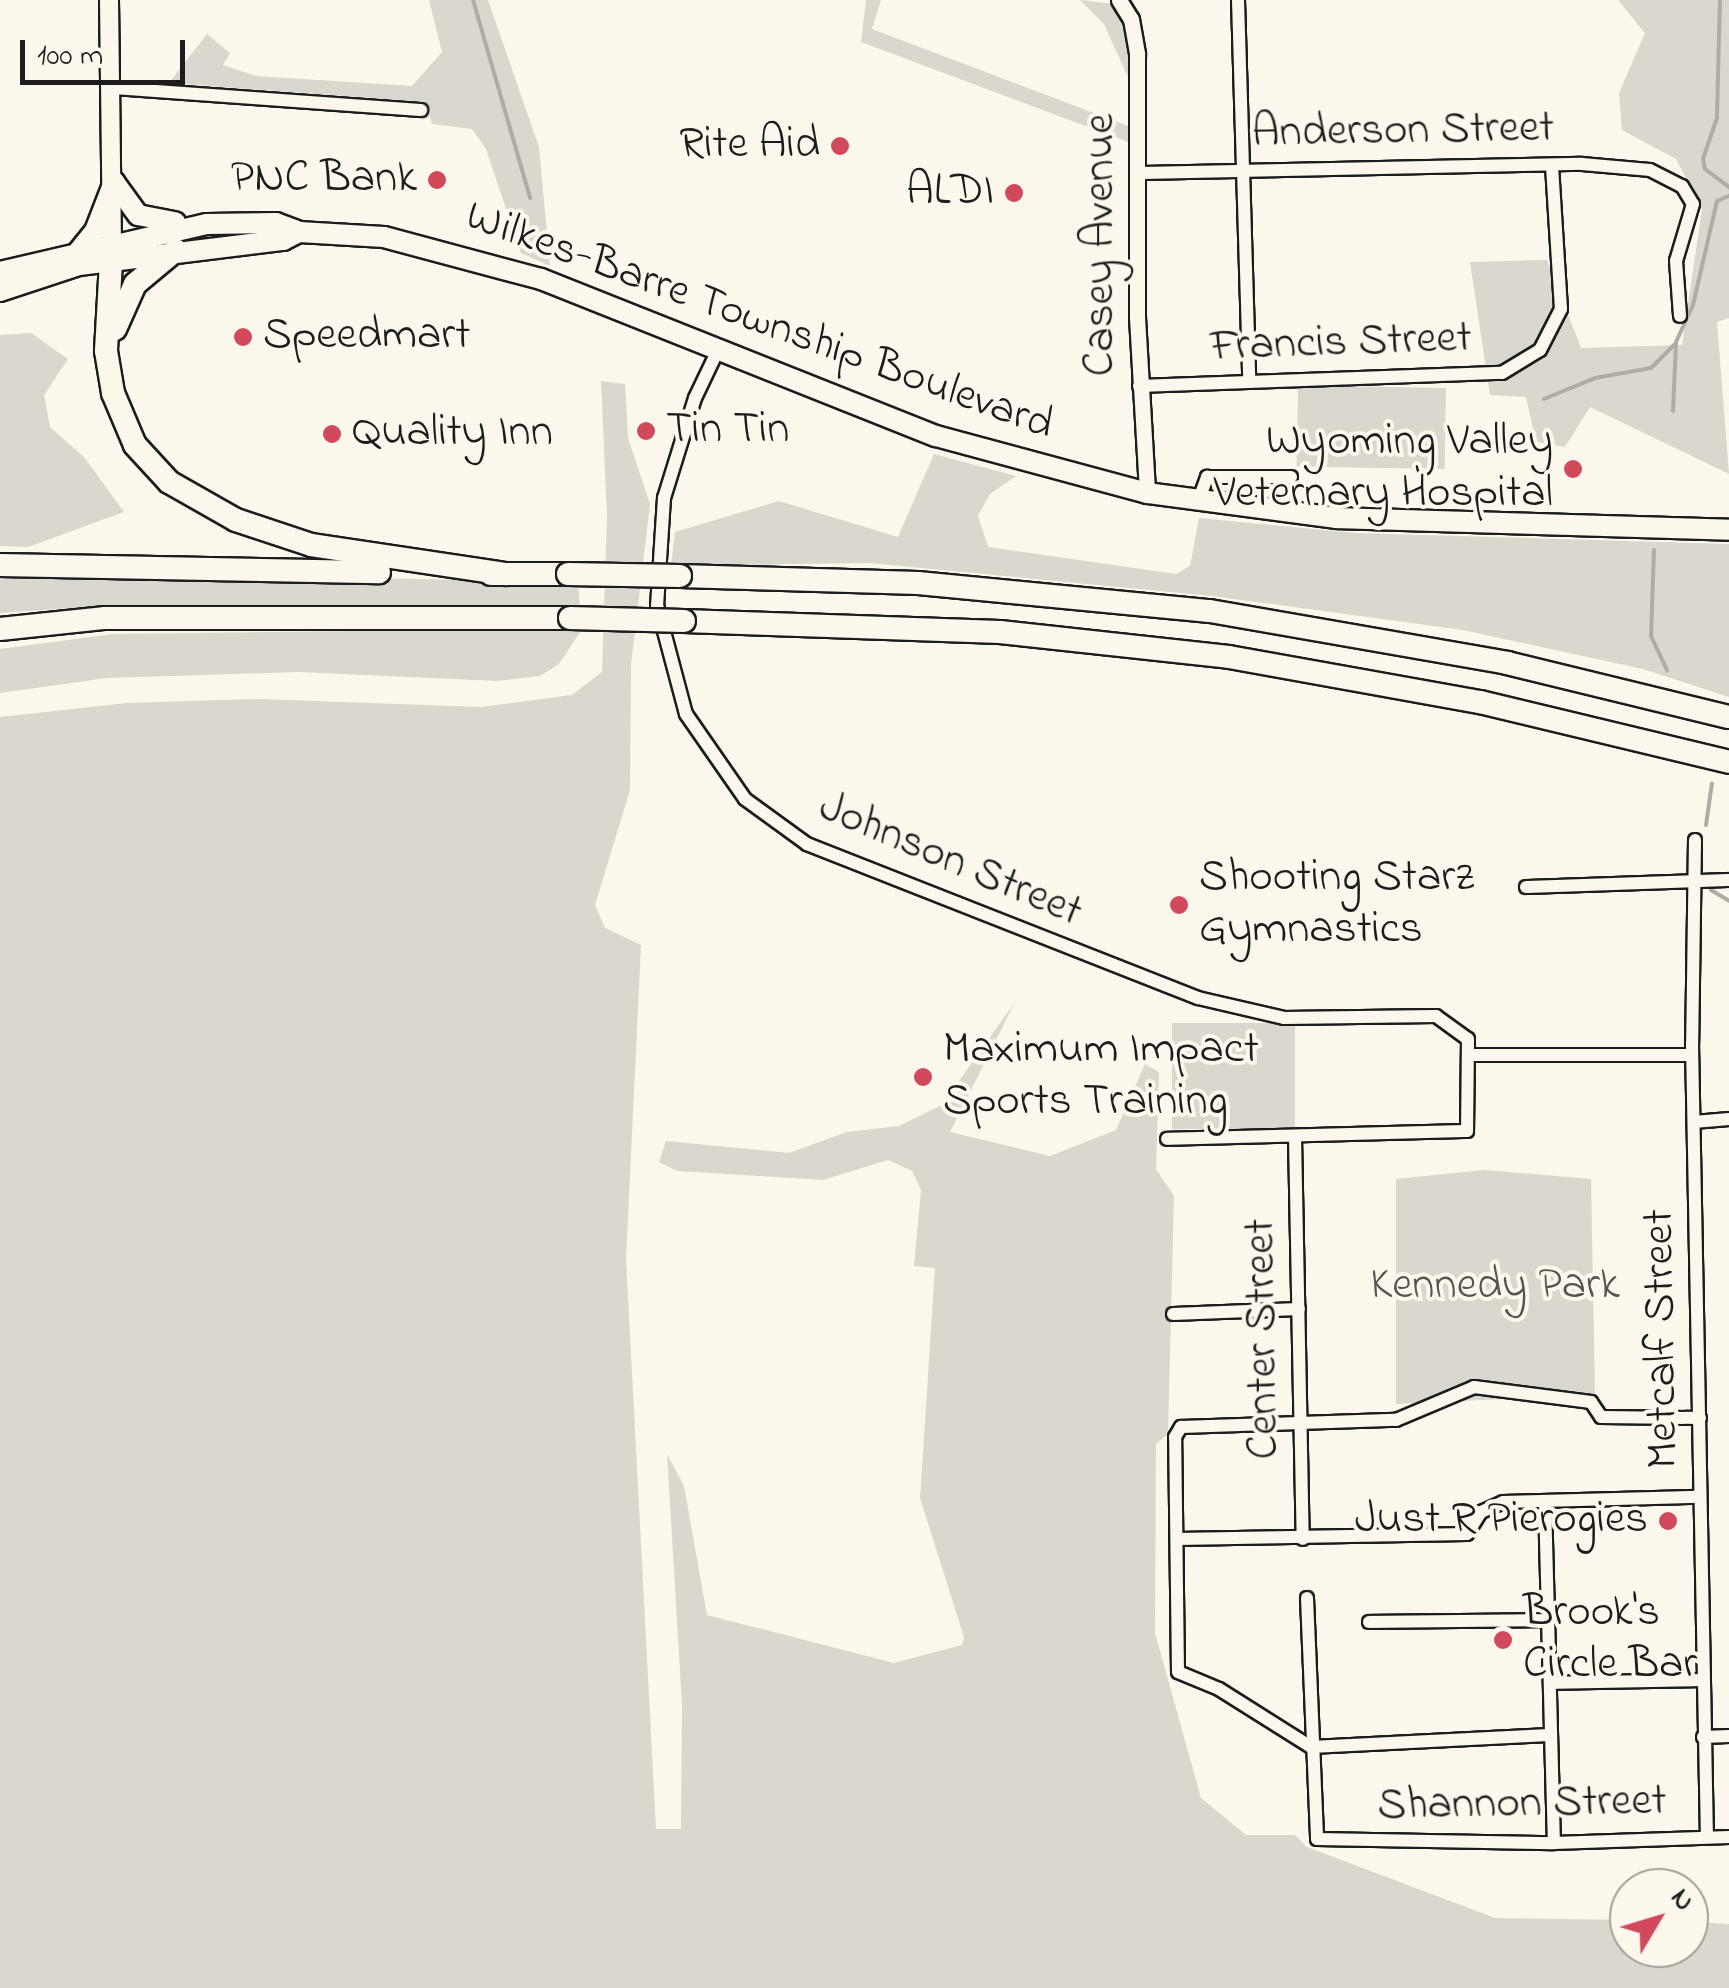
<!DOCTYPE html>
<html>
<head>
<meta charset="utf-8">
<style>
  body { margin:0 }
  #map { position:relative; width:1729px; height:1988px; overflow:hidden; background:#fbf7ec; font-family:"Indie Flower",sans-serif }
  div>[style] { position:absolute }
  .green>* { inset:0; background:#dad7ce; transform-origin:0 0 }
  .stream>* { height:4px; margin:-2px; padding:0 2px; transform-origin:2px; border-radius:2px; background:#afaca5 }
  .roads { filter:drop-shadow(2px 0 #1c1c1c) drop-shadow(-2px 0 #1c1c1c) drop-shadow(0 2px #1c1c1c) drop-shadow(0 -2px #1c1c1c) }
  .minor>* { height:12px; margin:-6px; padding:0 6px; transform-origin:6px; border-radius:6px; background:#fbf7ec }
  .tertiary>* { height:15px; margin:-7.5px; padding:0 7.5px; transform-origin:7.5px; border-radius:7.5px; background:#fbf7ec }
  .secondary>* { height:18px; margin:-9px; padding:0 9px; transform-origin:9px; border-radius:9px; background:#fbf7ec }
  .primary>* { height:20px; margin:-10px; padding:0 10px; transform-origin:10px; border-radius:10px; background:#fbf7ec }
  .motorway>* { height:22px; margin:-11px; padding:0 11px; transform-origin:11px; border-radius:11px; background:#fbf7ec }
  .bridges { filter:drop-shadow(2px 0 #1c1c1c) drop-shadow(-2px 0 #1c1c1c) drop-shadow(0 2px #1c1c1c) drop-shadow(0 -2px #1c1c1c) }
  .motorway-bridge>* { height:22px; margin:-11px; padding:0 11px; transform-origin:11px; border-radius:11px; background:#fbf7ec }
  .dots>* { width:28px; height:28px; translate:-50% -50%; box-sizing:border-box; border:5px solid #fbf7ec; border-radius:50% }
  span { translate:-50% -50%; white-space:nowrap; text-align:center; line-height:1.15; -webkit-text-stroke:8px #fbf7ec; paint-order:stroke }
  .street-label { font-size:45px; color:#1c1c1c }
  .poi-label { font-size:45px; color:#1c1c1c }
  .right { translate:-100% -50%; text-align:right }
  .left { translate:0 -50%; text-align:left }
  .park-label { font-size:45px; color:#555451 }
  .north { position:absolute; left:1609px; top:1868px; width:100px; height:100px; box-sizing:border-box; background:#fbf7ec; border:2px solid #a29f99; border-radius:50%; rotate:52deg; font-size:28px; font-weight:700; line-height:40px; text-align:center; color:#1c1c1c }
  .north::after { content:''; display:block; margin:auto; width:35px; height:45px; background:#d1495b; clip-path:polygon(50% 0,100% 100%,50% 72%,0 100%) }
  .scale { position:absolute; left:20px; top:40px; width:165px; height:45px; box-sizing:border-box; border:5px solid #1c1c1c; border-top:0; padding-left:12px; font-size:30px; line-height:35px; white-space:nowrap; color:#1c1c1c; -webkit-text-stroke:8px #fbf7ec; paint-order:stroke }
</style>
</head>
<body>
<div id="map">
  <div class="green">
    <i style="clip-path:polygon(429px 0,488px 0,539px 147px,550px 266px,521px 253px,486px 149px,472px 129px,432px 124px,425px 102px,169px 83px,207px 34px,230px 53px,223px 65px,256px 76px,412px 86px,442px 52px)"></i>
    <i style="clip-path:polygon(866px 0,881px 0,872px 29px,1131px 127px,1131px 143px,861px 42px)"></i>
    <i style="clip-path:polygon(1080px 0,1114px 4px,1128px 32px,1131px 84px,1104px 24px)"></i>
    <i style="clip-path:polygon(1618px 0,1729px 0,1729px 318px,1717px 322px,1729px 474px,1590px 407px,1565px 447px,1536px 442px,1526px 397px,1490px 395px,1470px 262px,1547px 260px,1581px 348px,1682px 345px,1702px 209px,1676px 159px,1622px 130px,1619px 93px,1645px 33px)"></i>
    <i style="clip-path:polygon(31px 333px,68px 359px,44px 395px,50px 427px,84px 457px,124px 512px,28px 547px,0 546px,0 335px)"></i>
    <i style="clip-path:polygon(601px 381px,625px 384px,628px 438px,650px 504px,631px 665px,630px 790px,595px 905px,605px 928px,641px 945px,626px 1259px,656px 1829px,681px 1829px,682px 1704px,667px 1454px,684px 1486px,707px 1615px,894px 1663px,962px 1645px,964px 1637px,920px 1498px,935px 1268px,914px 1266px,921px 1190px,912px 1171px,888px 1160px,823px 1180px,677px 1171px,659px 1162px,666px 1141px,789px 1153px,847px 1132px,899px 1126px,942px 1105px,1015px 1002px,950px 1132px,1050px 1156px,1116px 1130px,1145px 1064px,1159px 1072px,1156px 1169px,1174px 1196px,1168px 1434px,1156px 1444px,1155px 1633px,1201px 1798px,1246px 1835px,1295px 1835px,1307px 1847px,1495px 1918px,1629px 1920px,1629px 1948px,1689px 1948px,1689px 1922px,1729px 1924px,1729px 1988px,0 1988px,0 717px,127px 703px,259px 699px,481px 707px,572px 695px,602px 672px,607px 515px)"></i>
    <i style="left:1446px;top:388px;width:81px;height:148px;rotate:91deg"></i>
    <i style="clip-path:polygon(934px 454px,1016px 476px,990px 494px,978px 516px,988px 547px,1176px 574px,1190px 566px,1199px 518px,1355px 533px,1729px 544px,1729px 697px,1643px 669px,1463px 630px,1212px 596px,869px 563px,671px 566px,675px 532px,779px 501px,898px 537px)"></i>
    <i style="clip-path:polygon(0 571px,578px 582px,580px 609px,114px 605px,0 613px)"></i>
    <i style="clip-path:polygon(583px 628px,559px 664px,540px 676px,497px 681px,298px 672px,107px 678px,0 693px,0 649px,113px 634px)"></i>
    <i style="left:1172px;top:1023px;width:123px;height:106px"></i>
    <i style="clip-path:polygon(1484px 1170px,1591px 1179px,1595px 1395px,1396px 1404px,1396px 1179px)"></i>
  </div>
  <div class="stream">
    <i style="left:473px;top:0;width:206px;rotate:73.9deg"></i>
    <i style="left:1720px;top:0;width:118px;rotate:91.5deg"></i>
    <i style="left:1717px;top:118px;width:43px;rotate:108.9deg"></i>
    <i style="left:1703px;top:159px;width:10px;rotate:79deg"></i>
    <i style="left:1705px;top:169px;width:30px;rotate:37deg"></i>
    <i style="left:1544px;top:399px;width:55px;rotate:-22.4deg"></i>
    <i style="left:1595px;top:378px;width:57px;rotate:-10.1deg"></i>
    <i style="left:1651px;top:368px;width:33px;rotate:-45deg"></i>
    <i style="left:1673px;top:411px;width:69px;rotate:-87.5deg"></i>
    <i style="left:1676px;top:342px;width:41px;rotate:-65.3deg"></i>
    <i style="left:1693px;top:305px;width:107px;rotate:-77deg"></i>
    <i style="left:1717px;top:201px;width:13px;rotate:-23deg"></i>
    <i style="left:1654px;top:550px;width:86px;rotate:92deg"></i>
    <i style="left:1651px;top:636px;width:38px;rotate:65deg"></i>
    <i style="left:1706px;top:825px;width:42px;rotate:-81.9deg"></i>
    <i style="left:1711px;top:890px;width:21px;rotate:31deg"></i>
  </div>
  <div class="roads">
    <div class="minor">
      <i style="left:1238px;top:0;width:381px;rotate:88.3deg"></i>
      <i style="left:113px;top:88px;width:309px;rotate:4.1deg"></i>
      <i style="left:1142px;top:173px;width:440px;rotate:-1.2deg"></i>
      <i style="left:1582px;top:164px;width:68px;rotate:5deg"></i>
      <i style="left:1650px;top:170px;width:36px;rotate:27deg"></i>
      <i style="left:1682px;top:186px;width:21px;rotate:59deg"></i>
      <i style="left:1693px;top:204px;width:59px;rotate:106.6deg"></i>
      <i style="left:1676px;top:261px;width:55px;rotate:85.8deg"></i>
      <i style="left:718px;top:350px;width:53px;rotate:115.6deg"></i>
      <i style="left:695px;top:398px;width:105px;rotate:107.2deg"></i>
      <i style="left:664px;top:498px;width:107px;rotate:93.7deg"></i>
      <i style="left:657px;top:605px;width:113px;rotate:75.1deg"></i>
      <i style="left:686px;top:714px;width:103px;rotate:55.2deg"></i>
      <i style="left:745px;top:799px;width:77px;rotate:36deg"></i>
      <i style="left:807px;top:844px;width:420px;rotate:21.5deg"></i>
      <i style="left:1198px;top:998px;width:88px;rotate:13.1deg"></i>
      <i style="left:1284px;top:1018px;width:152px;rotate:-0.8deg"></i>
      <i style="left:1436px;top:1016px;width:39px;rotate:36deg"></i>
      <i style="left:1468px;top:1039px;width:92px;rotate:90.6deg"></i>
      <i style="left:1467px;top:1131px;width:300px;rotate:178.5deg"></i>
      <i style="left:1139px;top:386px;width:363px;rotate:-2.1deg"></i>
      <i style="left:1502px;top:373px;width:44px;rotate:-31.2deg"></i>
      <i style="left:1540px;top:350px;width:46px;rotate:-62.9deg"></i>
      <i style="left:1561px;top:309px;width:144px;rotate:-93.6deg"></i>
      <i style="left:1198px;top:502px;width:27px;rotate:-70deg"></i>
      <i style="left:1207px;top:477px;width:84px"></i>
      <i style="left:1695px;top:840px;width:204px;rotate:90.8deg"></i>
      <i style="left:1692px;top:1044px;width:793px;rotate:88.92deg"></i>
      <i style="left:1526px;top:887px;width:203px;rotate:-2deg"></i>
      <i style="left:1470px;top:1055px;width:222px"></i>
      <i style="left:1694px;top:1122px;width:35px;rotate:-5deg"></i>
      <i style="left:1295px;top:1137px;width:402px;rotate:88.9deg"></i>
      <i style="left:1173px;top:1314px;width:126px;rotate:-2.3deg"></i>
      <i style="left:1545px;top:1502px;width:341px;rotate:88.5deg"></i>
      <i style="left:1177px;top:1539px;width:290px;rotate:-1deg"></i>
      <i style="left:1467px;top:1534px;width:26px;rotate:-58deg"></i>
      <i style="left:1481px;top:1512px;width:24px;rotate:-24deg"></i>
      <i style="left:1503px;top:1502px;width:197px;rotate:-1.5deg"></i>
      <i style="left:1307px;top:1598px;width:241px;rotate:87.6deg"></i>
      <i style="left:1317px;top:1839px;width:237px;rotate:1deg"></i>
      <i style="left:1554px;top:1843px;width:175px;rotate:-2deg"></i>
      <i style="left:1369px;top:1622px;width:181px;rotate:-0.6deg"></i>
      <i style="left:1550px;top:1683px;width:150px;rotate:-1.1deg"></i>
      <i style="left:1549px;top:1735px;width:238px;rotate:177.1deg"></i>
      <i style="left:1311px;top:1747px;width:109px;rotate:-147.8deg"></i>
      <i style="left:1219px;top:1689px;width:44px;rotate:-157.5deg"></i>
      <i style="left:1178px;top:1672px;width:235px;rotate:-90.7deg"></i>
      <i style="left:1175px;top:1437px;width:12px;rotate:-59deg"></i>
      <i style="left:1181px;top:1427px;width:215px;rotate:-1.9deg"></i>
      <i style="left:1396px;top:1420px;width:85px;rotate:-22.9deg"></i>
      <i style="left:1474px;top:1387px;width:118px;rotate:7.3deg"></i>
      <i style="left:1591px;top:1402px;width:18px;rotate:56deg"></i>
      <i style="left:1601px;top:1417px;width:99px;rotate:0.6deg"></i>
      <i style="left:1703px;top:1737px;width:26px;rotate:-2deg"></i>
    </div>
    <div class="tertiary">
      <i style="left:1119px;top:0;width:22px;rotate:58deg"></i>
      <i style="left:1131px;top:19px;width:36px;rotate:80deg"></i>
      <i style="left:1137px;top:54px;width:263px;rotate:90deg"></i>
      <i style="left:1137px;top:317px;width:176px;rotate:86.7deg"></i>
    </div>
    <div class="secondary">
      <i style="left:109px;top:0;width:243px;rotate:89.3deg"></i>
    </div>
    <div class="primary">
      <i style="left:114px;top:182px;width:41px;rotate:54deg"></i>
      <i style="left:138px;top:215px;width:38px;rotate:11deg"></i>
      <i style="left:78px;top:252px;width:27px;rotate:-51deg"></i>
      <i style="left:95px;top:231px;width:53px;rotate:-68.8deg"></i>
      <i style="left:0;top:272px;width:212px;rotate:-13.1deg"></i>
      <i style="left:207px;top:224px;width:69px;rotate:-0.8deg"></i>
      <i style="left:276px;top:223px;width:25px;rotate:21deg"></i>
      <i style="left:299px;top:232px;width:85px;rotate:3.4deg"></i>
      <i style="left:384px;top:237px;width:163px;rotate:15deg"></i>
      <i style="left:541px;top:279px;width:425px;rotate:21.7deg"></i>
      <i style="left:936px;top:436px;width:219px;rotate:15.1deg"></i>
      <i style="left:1147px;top:493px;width:191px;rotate:7.5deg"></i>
      <i style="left:1336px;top:518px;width:393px;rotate:1.7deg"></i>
      <i style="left:0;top:291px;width:83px;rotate:-18.2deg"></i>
      <i style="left:79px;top:265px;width:206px;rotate:-7deg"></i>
      <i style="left:283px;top:240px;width:18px;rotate:-27deg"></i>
    </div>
    <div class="motorway">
      <i style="left:111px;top:261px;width:90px;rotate:93.2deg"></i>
      <i style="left:106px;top:351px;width:43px;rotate:80.5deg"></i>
      <i style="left:113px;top:393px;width:56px;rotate:67.1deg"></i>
      <i style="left:135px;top:445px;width:50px;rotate:47.4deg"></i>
      <i style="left:169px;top:482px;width:77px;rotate:29.6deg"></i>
      <i style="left:236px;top:520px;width:79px;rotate:18.4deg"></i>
      <i style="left:311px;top:545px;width:197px;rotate:8.5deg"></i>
      <i style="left:115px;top:329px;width:49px;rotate:-66deg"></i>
      <i style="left:135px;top:284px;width:53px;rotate:-39.7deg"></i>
      <i style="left:0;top:565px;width:379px;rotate:1.1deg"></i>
      <i style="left:491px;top:574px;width:77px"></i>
      <i style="left:680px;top:576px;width:238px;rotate:1.7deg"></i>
      <i style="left:918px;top:583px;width:293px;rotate:5.5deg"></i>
      <i style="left:1210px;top:611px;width:302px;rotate:9.9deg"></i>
      <i style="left:1507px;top:663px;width:228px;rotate:13.7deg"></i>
      <i style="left:684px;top:621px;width:316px;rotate:2deg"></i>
      <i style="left:1000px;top:632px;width:230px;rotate:6.2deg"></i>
      <i style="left:1229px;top:657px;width:255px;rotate:10.2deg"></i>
      <i style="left:1480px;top:702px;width:256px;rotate:13.5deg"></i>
      <i style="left:0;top:629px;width:106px;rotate:-6deg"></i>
      <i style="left:105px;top:618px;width:465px"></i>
    </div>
  </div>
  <div class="bridges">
    <div class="motorway-bridge">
      <i style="left:568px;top:574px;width:112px;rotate:1deg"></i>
      <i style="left:570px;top:618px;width:114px;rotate:1.5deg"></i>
    </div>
  </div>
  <div class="dots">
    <i style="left:840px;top:146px;background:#d1495b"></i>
    <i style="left:437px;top:180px;background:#d1495b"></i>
    <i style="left:1014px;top:193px;background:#d1495b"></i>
    <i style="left:243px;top:337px;background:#d1495b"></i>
    <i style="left:646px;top:431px;background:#d1495b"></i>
    <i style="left:332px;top:434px;background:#d1495b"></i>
    <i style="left:1573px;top:469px;background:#d1495b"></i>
    <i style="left:1179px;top:905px;background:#d1495b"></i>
    <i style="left:923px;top:1077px;background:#d1495b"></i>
    <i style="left:1668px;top:1521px;background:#d1495b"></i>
    <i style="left:1503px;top:1640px;background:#d1495b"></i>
  </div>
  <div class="street-label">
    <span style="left:1403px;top:132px;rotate:-1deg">Anderson Street</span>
    <span style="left:1102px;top:245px;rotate:-90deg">Casey Avenue</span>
    <span style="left:759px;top:322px;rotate:20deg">Wilkes-Barre Township Boulevard</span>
    <span style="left:1341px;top:344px;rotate:-2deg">Francis Street</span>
    <span style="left:950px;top:861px;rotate:23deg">Johnson Street</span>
    <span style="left:1264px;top:1339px;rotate:-91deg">Center Street</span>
    <span style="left:1663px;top:1339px;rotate:-91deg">Metcalf Street</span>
    <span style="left:1522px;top:1805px;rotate:-1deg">Shannon Street</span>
  </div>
  <div class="poi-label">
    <span class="right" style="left:820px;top:146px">Rite Aid</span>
    <span class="right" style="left:417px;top:180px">PNC Bank</span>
    <span class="right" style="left:994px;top:193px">ALDI</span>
    <span class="left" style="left:263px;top:337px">Speedmart</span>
    <span class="left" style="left:666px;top:431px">Tin Tin</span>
    <span class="left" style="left:352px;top:434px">Quality Inn</span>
    <span class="right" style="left:1553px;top:469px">Wyoming Valley<br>Veternary Hospital</span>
    <span class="left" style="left:1199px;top:905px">Shooting Starz<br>Gymnastics</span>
    <span class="left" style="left:943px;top:1077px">Maximum Impact<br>Sports Training</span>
    <span class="right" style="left:1648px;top:1521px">Just R Pierogies</span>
    <span class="left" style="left:1523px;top:1640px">Brook's<br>Circle Bar</span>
  </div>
  <div class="park-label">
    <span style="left:1495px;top:1287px">Kennedy Park</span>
  </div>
  <div class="north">N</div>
  <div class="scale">100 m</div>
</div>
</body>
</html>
